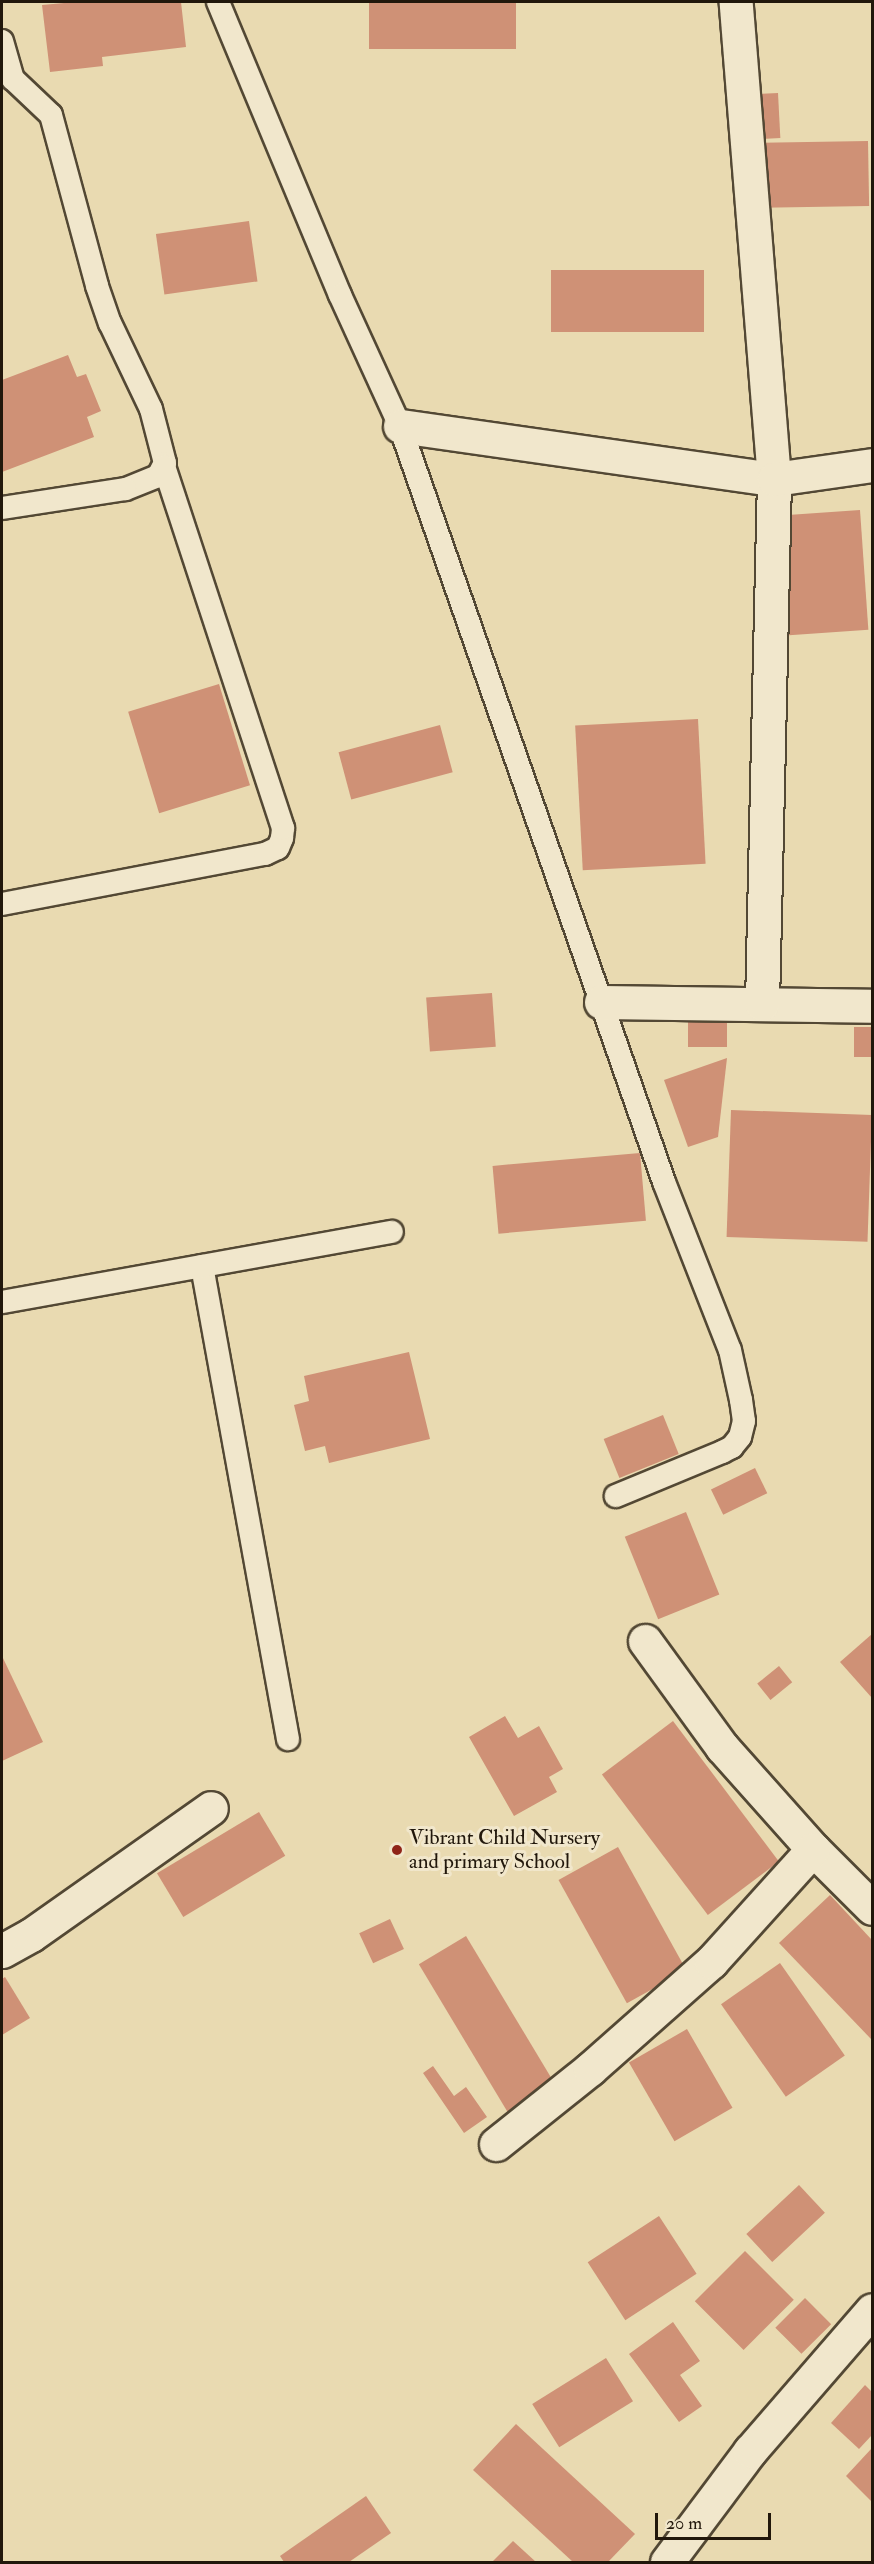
<!DOCTYPE html>
<html>
<head>
<meta charset="utf-8">
<style>
  body { margin:0 }
  #map { position:relative; width:874px; height:2564px; overflow:hidden; background:#e9dab1; font-family:"IM FELL Double Pica",serif }
  div>[style] { position:absolute }
  .building>* { inset:0; background:#cf9176; transform-origin:0 0 }
  .roads { filter:drop-shadow(2px 0 #534834) drop-shadow(-2px 0 #534834) drop-shadow(0 2px #534834) drop-shadow(0 -2px #534834) }
  .service>* { height:22px; margin:-11px; padding:0 11px; transform-origin:11px; border-radius:11px; background:#f1e7cc }
  .minor>* { height:33px; margin:-16.5px; padding:0 16.5px; transform-origin:16.5px; border-radius:16.5px; background:#f1e7cc }
  .dots>* { width:16px; height:16px; translate:-50% -50%; box-sizing:border-box; border:3px solid #f1e7cc; border-radius:50% }
  span { translate:-50% -50%; white-space:nowrap; text-align:center; line-height:1.15; -webkit-text-stroke:6px #f1e7cc; paint-order:stroke }
  .poi-label { font-size:21px; color:#21170b }
  .left { translate:0 -50%; text-align:left }
  .frame { position:absolute; inset:0; border:3px solid #21170b; pointer-events:none }
  .scale { position:absolute; left:655px; top:2513px; width:116px; height:27px; box-sizing:border-box; border:3px solid #21170b; border-top:0; padding-left:8px; font-size:18px; line-height:21px; white-space:nowrap; color:#21170b; -webkit-text-stroke:4px #f1e7cc; paint-order:stroke }
</style>
</head>
<body>
<div id="map">
  <div class="building">
    <i style="clip-path:polygon(75px 2px,181px 2px,186px 47px,102px 57px,103px 66px,50px 72px,42px 5px)"></i>
    <i style="left:369px;top:2px;width:147px;height:47px"></i>
    <i style="left:778px;top:93px;width:45px;height:23px;rotate:87deg"></i>
    <i style="left:868px;top:141px;width:65px;height:112px;rotate:89deg"></i>
    <i style="left:249px;top:221px;width:61px;height:94px;rotate:82deg"></i>
    <i style="left:551px;top:270px;width:153px;height:62px"></i>
    <i style="clip-path:polygon(68px 355px,77px 377px,86px 374px,101px 411px,87px 417px,94px 437px,2px 472px,2px 380px)"></i>
    <i style="left:860px;top:510px;width:120px;height:83px;rotate:86deg"></i>
    <i style="left:219px;top:684px;width:106px;height:95px;rotate:73deg"></i>
    <i style="left:698px;top:719px;width:145px;height:123px;rotate:87deg"></i>
    <i style="left:440px;top:725px;width:49px;height:105px;rotate:75deg"></i>
    <i style="left:492px;top:993px;width:54px;height:66px;rotate:86deg"></i>
    <i style="left:688px;top:1021px;width:39px;height:26px"></i>
    <i style="left:854px;top:1027px;width:18px;height:30px"></i>
    <i style="clip-path:polygon(727px 1058px,718px 1137px,688px 1147px,664px 1080px)"></i>
    <i style="left:731px;top:1110px;width:141px;height:127px;rotate:2deg"></i>
    <i style="left:640px;top:1153px;width:68px;height:148px;rotate:85deg"></i>
    <i style="clip-path:polygon(409px 1352px,430px 1439px,329px 1463px,325px 1446px,305px 1451px,294px 1405px,309px 1401px,304px 1376px)"></i>
    <i style="left:663px;top:1415px;width:42px;height:64px;rotate:68deg"></i>
    <i style="left:755px;top:1468px;width:28px;height:49px;rotate:64deg"></i>
    <i style="left:686px;top:1512px;width:89px;height:66px;rotate:68deg"></i>
    <i style="clip-path:polygon(872px 1634px,872px 1698px,840px 1662px)"></i>
    <i style="clip-path:polygon(2px 1656px,43px 1742px,2px 1761px)"></i>
    <i style="left:779px;top:1666px;width:21px;height:28px;rotate:51deg"></i>
    <i style="clip-path:polygon(505px 1716px,518px 1738px,539px 1726px,563px 1769px,549px 1777px,557px 1792px,514px 1816px,469px 1737px)"></i>
    <i style="left:673px;top:1721px;width:176px;height:89px;rotate:53deg"></i>
    <i style="left:259px;top:1812px;width:51px;height:119px;rotate:59deg"></i>
    <i style="left:618px;top:1847px;width:141px;height:68px;rotate:61deg"></i>
    <i style="clip-path:polygon(830px 1895px,872px 1940px,871px 2039px,779px 1943px)"></i>
    <i style="left:390px;top:1919px;width:33px;height:34px;rotate:65deg"></i>
    <i style="left:466px;top:1936px;width:172px;height:55px;rotate:59deg"></i>
    <i style="left:780px;top:1963px;width:113px;height:72px;rotate:55deg"></i>
    <i style="clip-path:polygon(5px 1977px,30px 2018px,2px 2035px,2px 1979px)"></i>
    <i style="left:687px;top:2029px;width:91px;height:67px;rotate:60deg"></i>
    <i style="clip-path:polygon(433px 2066px,454px 2096px,466px 2087px,487px 2117px,464px 2133px,423px 2073px)"></i>
    <i style="left:799px;top:2185px;width:38px;height:72px;rotate:47deg"></i>
    <i style="left:659px;top:2216px;width:69px;height:85px;rotate:57deg"></i>
    <i style="left:745px;top:2251px;width:69px;height:71px;rotate:45deg"></i>
    <i style="left:805px;top:2298px;width:37px;height:42px;rotate:45deg"></i>
    <i style="clip-path:polygon(673px 2322px,700px 2361px,680px 2375px,702px 2406px,679px 2422px,629px 2354px)"></i>
    <i style="left:606px;top:2358px;width:51px;height:87px;rotate:58deg"></i>
    <i style="clip-path:polygon(865px 2385px,872px 2392px,872px 2435px,859px 2449px,831px 2423px)"></i>
    <i style="clip-path:polygon(516px 2424px,635px 2534px,608px 2562px,573px 2562px,473px 2470px)"></i>
    <i style="clip-path:polygon(872px 2448px,872px 2502px,846px 2476px)"></i>
    <i style="clip-path:polygon(366px 2496px,391px 2533px,349px 2562px,284px 2562px,280px 2556px)"></i>
    <i style="clip-path:polygon(513px 2541px,536px 2562px,492px 2562px)"></i>
  </div>
  <div class="roads">
    <div class="service">
      <i style="left:218px;top:2px;width:317px;rotate:67.4deg"></i>
      <i style="left:340px;top:295px;width:144px;rotate:65.4deg"></i>
      <i style="left:400px;top:426px;width:801px;rotate:70.75deg"></i>
      <i style="left:664px;top:1182px;width:180px;rotate:68.6deg"></i>
      <i style="left:730px;top:1350px;width:51px;rotate:77.6deg"></i>
      <i style="left:741px;top:1400px;width:21px;rotate:82deg"></i>
      <i style="left:744px;top:1421px;width:16px;rotate:104deg"></i>
      <i style="left:740px;top:1437px;width:13px;rotate:129deg"></i>
      <i style="left:732px;top:1447px;width:11px;rotate:153deg"></i>
      <i style="left:722px;top:1452px;width:115px;rotate:157.5deg"></i>
      <i style="left:2px;top:41px;width:40px;rotate:74deg"></i>
      <i style="left:13px;top:79px;width:52px;rotate:43.5deg"></i>
      <i style="left:51px;top:115px;width:177px;rotate:74.9deg"></i>
      <i style="left:97px;top:286px;width:39px;rotate:71deg"></i>
      <i style="left:110px;top:323px;width:95px;rotate:64.5deg"></i>
      <i style="left:151px;top:409px;width:56px;rotate:75.5deg"></i>
      <i style="left:165px;top:463px;width:15px;rotate:118deg"></i>
      <i style="left:158px;top:476px;width:35px;rotate:158deg"></i>
      <i style="left:125px;top:489px;width:124px;rotate:171.2deg"></i>
      <i style="left:2px;top:904px;width:268px;rotate:-10.8deg"></i>
      <i style="left:265px;top:854px;width:14px;rotate:-25deg"></i>
      <i style="left:278px;top:848px;width:11px;rotate:-68deg"></i>
      <i style="left:282px;top:838px;width:10px;rotate:-84deg"></i>
      <i style="left:283px;top:828px;width:381px;rotate:-108.2deg"></i>
      <i style="left:202px;top:1266px;width:481px;rotate:79.7deg"></i>
      <i style="left:2px;top:1302px;width:396px;rotate:-10.2deg"></i>
    </div>
    <div class="minor">
      <i style="left:400px;top:426px;width:378px;rotate:8.1deg"></i>
      <i style="left:774px;top:479px;width:479px;rotate:-94.6deg"></i>
      <i style="left:601px;top:1002px;width:271px;rotate:0.8deg"></i>
      <i style="left:762px;top:1004px;width:525px;rotate:-88.69deg"></i>
      <i style="left:774px;top:479px;width:99px;rotate:-8.1deg"></i>
      <i style="left:645px;top:1641px;width:131px;rotate:54deg"></i>
      <i style="left:722px;top:1747px;width:137px;rotate:48.3deg"></i>
      <i style="left:813px;top:1849px;width:83px;rotate:45deg"></i>
      <i style="left:2px;top:1951px;width:33px;rotate:-29deg"></i>
      <i style="left:31px;top:1935px;width:220px;rotate:-35.2deg"></i>
      <i style="left:496px;top:2144px;width:120px;rotate:-38.6deg"></i>
      <i style="left:590px;top:2069px;width:162px;rotate:-41.5deg"></i>
      <i style="left:711px;top:1962px;width:152px;rotate:-47.9deg"></i>
      <i style="left:667px;top:2562px;width:139px;rotate:-53.2deg"></i>
      <i style="left:750px;top:2451px;width:186px;rotate:-49.1deg"></i>
    </div>
  </div>
  <div class="dots">
    <i style="left:397px;top:1850px;background:#8f2418"></i>
  </div>
  <div class="poi-label">
    <span class="left" style="left:409px;top:1850px">Vibrant Child Nursery<br>and primary School</span>
  </div>
  <div class="frame"></div>
  <div class="scale">20 m</div>
</div>
</body>
</html>
